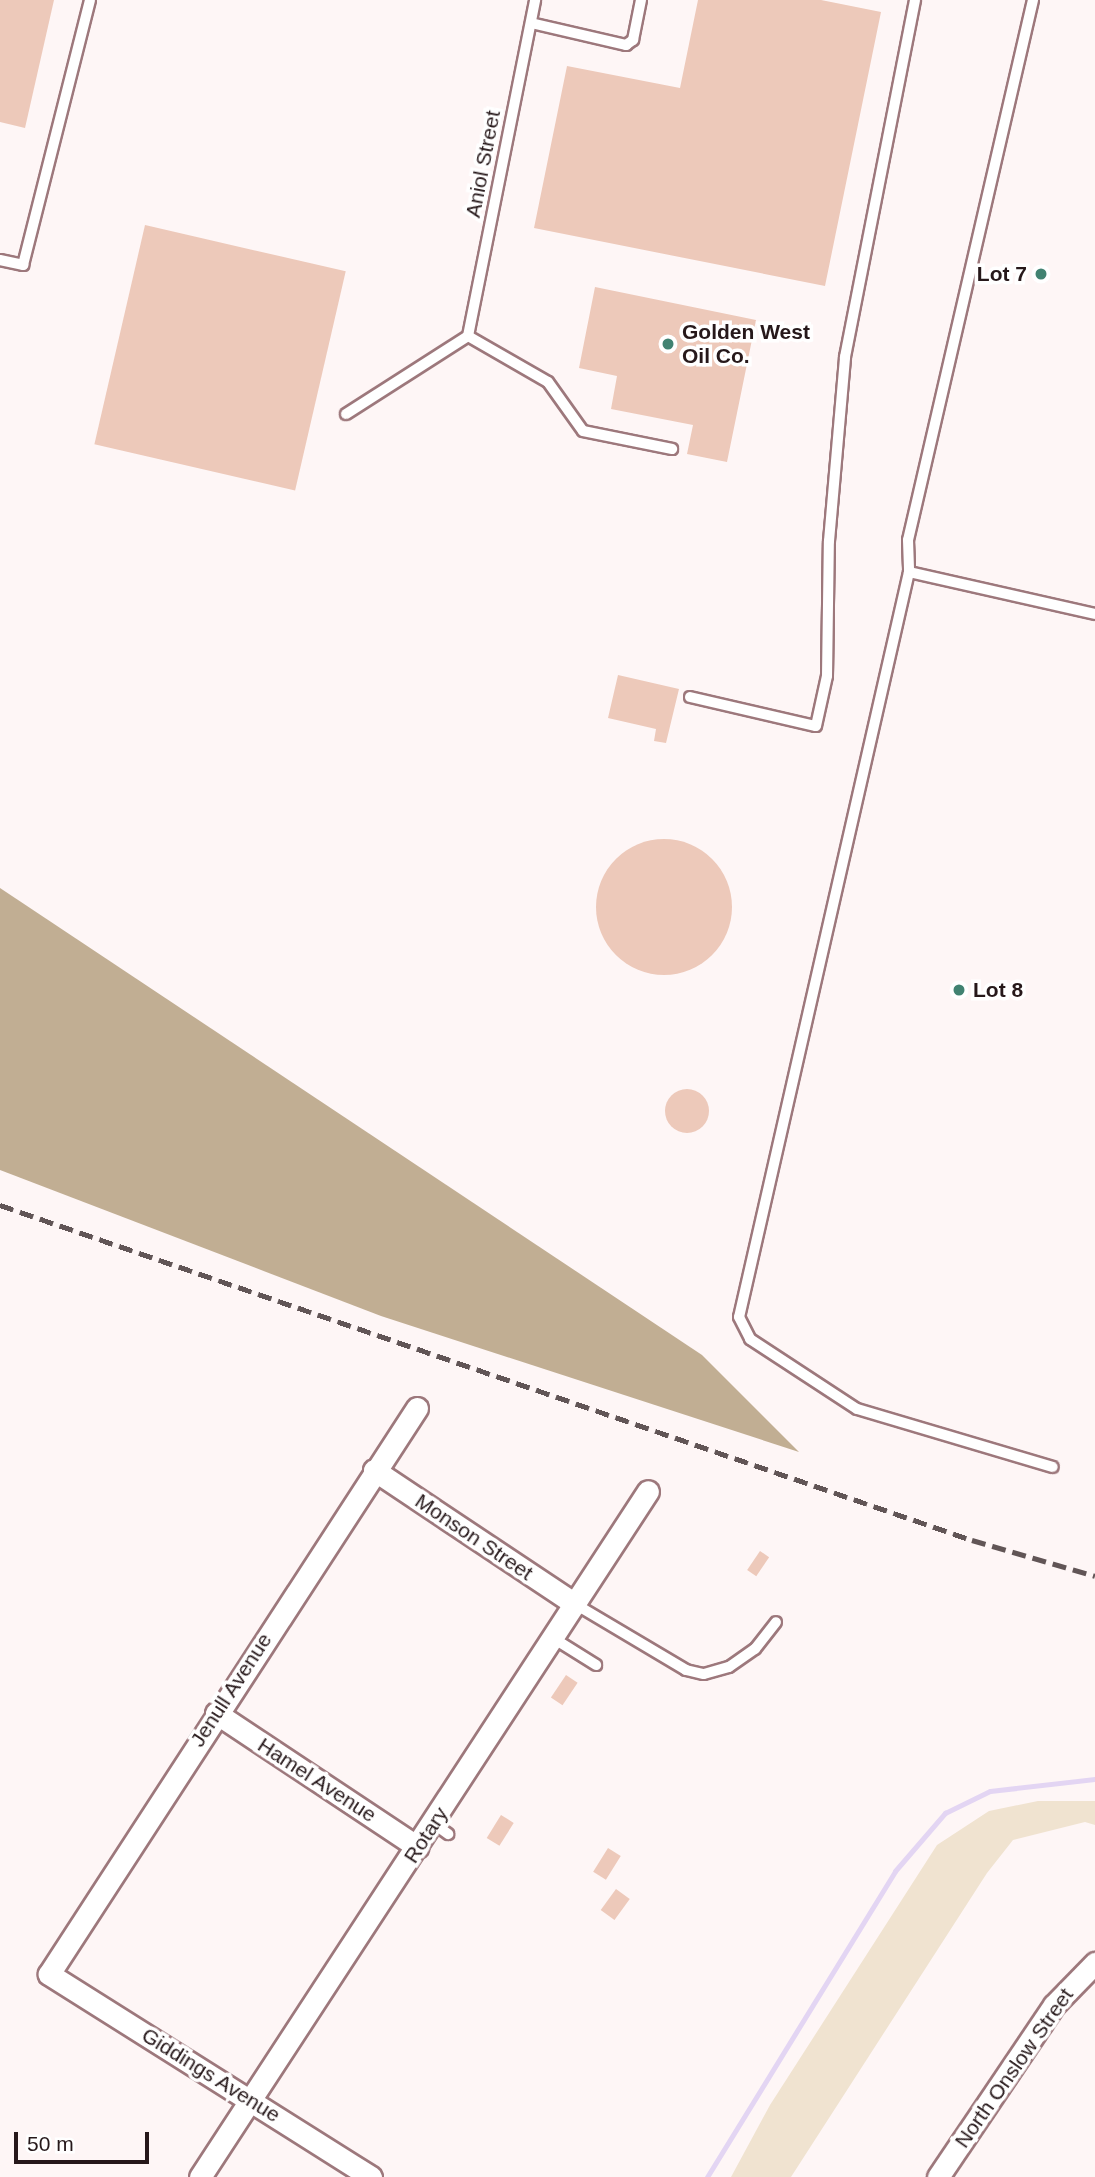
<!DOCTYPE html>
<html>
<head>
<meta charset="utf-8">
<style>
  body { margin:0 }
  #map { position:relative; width:1095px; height:2177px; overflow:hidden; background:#fef6f6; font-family:Helvetica,sans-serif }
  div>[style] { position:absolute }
  .green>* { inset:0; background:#f0e3d0 }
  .forest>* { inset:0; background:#c1ae93 }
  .stream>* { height:5px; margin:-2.5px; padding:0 2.5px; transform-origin:2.5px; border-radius:2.5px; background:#e3d5f3 }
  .building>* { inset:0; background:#edc9ba; transform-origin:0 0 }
  .round { border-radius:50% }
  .roads { filter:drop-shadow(2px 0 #9d787c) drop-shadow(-2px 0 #9d787c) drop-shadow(0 2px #9d787c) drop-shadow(0 -2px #9d787c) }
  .service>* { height:10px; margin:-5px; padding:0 5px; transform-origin:5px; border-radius:5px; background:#fff }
  .minor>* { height:21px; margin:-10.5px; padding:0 10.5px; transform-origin:10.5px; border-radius:10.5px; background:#fff }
  .rail>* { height:5px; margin-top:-2.5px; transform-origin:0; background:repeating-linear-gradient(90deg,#615556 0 14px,transparent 0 21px) }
  .dots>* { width:19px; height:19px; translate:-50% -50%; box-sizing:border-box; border:4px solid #fff; border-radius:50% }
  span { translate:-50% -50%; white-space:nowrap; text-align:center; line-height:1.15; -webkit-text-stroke:7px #fff; paint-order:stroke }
  .street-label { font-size:21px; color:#26181a }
  .poi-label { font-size:21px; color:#26181a; font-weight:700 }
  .right { translate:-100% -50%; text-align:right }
  .left { translate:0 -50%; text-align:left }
  .scale { position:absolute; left:14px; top:2132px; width:135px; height:32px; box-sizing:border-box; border:4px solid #26181a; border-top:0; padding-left:9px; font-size:21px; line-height:24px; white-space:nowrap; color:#26181a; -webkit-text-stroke:5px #fff; paint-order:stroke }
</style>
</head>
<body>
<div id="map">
  <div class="green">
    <i style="clip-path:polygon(1038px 1801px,1095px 1801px,1095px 1825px,1085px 1822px,1013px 1840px,987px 1873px,791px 2177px,731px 2177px,770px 2105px,937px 1845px,989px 1811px)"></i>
  </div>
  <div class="forest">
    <i style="clip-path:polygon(0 888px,702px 1355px,799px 1452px,381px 1316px,0 1170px)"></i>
  </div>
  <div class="stream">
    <i style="left:707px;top:2177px;width:359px;rotate:-58.4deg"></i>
    <i style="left:895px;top:1871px;width:77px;rotate:-49.2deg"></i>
    <i style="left:945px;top:1813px;width:50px;rotate:-26.1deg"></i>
    <i style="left:990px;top:1791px;width:106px;rotate:-6.5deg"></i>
  </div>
  <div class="building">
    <i style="clip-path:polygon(0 0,54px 0,25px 128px,0 122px)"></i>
    <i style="clip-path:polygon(698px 0,821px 0,881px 12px,825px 286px,534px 228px,567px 66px,680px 88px)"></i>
    <i style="left:145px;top:225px;width:206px;height:225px;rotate:13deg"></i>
    <i style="clip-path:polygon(595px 287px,756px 320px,727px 462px,687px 454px,693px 425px,611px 409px,617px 376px,579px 368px)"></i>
    <i style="clip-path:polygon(618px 675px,679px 689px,666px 743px,654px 741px,656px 729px,608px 718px)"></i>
    <i class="round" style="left:596px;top:839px;width:136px;height:136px"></i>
    <i class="round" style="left:665px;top:1089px;width:44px;height:44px"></i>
    <i style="left:760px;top:1551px;width:11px;height:23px;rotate:34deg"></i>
    <i style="left:566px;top:1675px;width:14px;height:27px;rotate:34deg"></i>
    <i style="left:501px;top:1815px;width:15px;height:27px;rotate:32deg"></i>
    <i style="left:608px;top:1848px;width:15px;height:28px;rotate:32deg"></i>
    <i style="left:616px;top:1889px;width:17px;height:26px;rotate:36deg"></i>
  </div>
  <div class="roads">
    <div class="service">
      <i style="left:1033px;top:0;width:554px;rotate:103.03deg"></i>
      <i style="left:908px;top:540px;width:32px;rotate:88deg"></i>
      <i style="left:909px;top:572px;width:764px;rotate:102.85deg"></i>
      <i style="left:739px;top:1317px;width:25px;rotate:63deg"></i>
      <i style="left:750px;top:1339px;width:128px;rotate:33.2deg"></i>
      <i style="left:857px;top:1409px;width:204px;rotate:16.5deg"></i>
      <i style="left:531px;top:23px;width:98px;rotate:13deg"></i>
      <i style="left:626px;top:45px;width:9px;rotate:-36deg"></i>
      <i style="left:633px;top:40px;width:41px;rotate:-78.7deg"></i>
      <i style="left:0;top:260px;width:24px;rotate:12deg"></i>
      <i style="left:23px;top:265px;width:273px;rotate:-75.8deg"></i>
      <i style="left:468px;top:336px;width:343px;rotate:-78.7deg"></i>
      <i style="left:468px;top:336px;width:92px;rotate:29.9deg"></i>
      <i style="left:548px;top:382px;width:60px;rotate:54.5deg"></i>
      <i style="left:583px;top:431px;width:91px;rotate:11.4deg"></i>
      <i style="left:346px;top:414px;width:145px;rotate:-32.6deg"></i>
      <i style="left:909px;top:572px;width:191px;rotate:12.7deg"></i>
      <i style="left:690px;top:697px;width:129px;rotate:13deg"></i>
      <i style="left:816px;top:726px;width:51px;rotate:-77.6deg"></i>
      <i style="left:827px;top:676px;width:135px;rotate:-89.2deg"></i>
      <i style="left:829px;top:541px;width:185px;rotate:-85deg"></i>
      <i style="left:845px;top:357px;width:364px;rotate:-78.9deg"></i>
      <i style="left:575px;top:1604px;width:129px;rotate:30.7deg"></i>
      <i style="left:686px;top:1670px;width:18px;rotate:13deg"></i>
      <i style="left:704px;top:1674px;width:26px;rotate:-16deg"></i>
      <i style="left:729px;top:1667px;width:32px;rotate:-35deg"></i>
      <i style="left:755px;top:1649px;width:34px;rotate:-52deg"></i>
      <i style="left:553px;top:1638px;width:51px;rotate:32.1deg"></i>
      <i style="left:433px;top:1823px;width:19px;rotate:36deg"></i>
    </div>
    <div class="minor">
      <i style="left:374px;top:1470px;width:242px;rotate:33.7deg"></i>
      <i style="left:216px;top:1713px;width:242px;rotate:33.6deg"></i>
      <i style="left:200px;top:2177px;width:819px;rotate:-56.85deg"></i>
      <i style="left:371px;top:2177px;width:381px;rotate:-147.8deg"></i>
      <i style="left:49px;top:1974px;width:675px;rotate:-56.97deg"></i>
      <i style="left:938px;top:2177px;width:207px;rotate:-56deg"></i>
      <i style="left:1054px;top:2005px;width:59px;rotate:-45.7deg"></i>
    </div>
  </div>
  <div class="rail">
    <i style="left:0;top:1205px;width:1028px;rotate:19.02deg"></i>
    <i style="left:972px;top:1540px;width:128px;rotate:16.3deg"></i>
  </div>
  <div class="dots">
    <i style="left:1041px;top:274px;background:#418271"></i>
    <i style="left:668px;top:344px;background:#418271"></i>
    <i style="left:959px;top:990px;background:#418271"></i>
  </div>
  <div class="street-label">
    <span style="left:483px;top:164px;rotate:-79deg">Aniol Street</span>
    <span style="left:474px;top:1537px;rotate:34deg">Monson Street</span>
    <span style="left:231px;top:1690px;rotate:-57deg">Jenull Avenue</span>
    <span style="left:317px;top:1780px;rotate:33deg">Hamel Avenue</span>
    <span style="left:426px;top:1835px;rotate:-57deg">Rotary</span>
    <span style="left:1014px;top:2068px;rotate:-55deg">North Onslow Street</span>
    <span style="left:211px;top:2075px;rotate:32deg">Giddings Avenue</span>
  </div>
  <div class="poi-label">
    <span class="right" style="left:1027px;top:274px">Lot 7</span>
    <span class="left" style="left:682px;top:344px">Golden West<br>Oil Co.</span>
    <span class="left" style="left:973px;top:990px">Lot 8</span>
  </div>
  <div class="scale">50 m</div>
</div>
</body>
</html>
